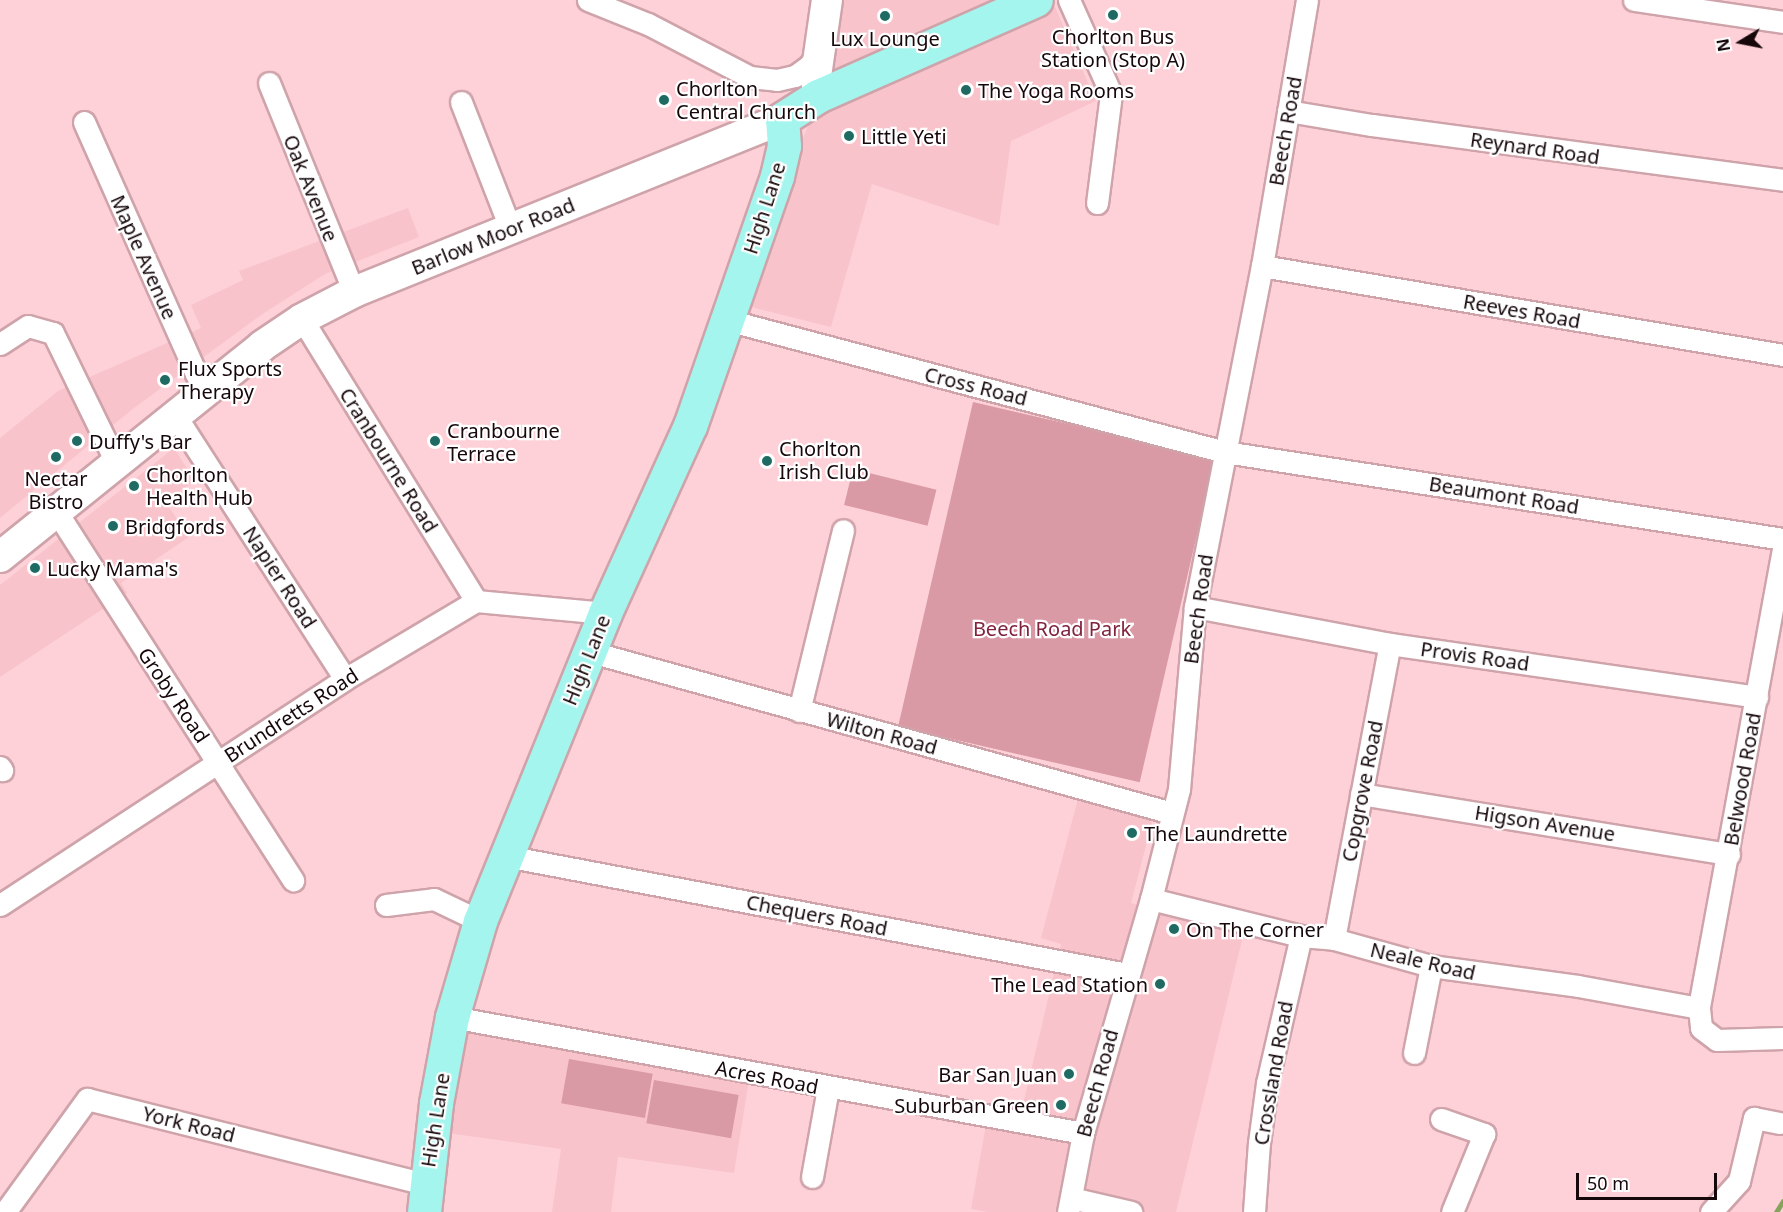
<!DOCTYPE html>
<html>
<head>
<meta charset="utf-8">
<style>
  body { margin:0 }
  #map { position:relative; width:1783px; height:1212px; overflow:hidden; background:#fed1d8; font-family:"Noto Sans",sans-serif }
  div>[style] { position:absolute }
  .built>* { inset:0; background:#f8c3cb }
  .green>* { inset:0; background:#d99aa5; transform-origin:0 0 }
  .stream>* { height:5px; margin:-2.5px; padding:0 2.5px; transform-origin:2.5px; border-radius:2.5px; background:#86a35e }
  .roads { filter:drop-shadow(2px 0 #cfa3aa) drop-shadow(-2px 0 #cfa3aa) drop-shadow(0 2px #cfa3aa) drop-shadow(0 -2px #cfa3aa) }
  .street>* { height:21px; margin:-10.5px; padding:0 10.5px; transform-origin:10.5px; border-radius:10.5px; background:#fff }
  .secondary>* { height:30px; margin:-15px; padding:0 15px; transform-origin:15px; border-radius:15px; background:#fff }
  .primary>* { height:33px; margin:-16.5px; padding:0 16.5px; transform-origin:16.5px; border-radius:16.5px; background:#a4f5ee }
  .dots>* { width:16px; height:16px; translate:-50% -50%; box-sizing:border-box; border:3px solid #fff; border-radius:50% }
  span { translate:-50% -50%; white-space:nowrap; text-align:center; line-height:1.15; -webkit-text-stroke:4.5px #fff; paint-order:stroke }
  .poi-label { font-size:20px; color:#15070a }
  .left { translate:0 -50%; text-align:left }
  .right { translate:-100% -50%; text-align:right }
  .street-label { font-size:20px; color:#15070a }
  .park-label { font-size:20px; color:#81223e }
  .north { position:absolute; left:1711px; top:12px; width:60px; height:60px; -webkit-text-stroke:4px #fff; paint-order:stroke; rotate:260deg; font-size:16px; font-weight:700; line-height:24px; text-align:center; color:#15070a }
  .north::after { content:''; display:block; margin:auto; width:21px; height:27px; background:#15070a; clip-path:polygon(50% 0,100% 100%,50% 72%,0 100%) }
  .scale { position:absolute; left:1576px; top:1173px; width:141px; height:27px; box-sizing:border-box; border:3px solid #15070a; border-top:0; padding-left:8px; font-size:18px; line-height:21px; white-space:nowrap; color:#15070a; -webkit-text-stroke:4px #fff; paint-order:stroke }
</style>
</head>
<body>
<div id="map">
  <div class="built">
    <i style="clip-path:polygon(842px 0,1052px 0,1096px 101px,1011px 141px,999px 226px,872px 184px,831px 327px,739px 304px,835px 56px)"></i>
    <i style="clip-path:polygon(408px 208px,419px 237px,325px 274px,261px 315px,134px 408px,0 518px,0 438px,58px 391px,201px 328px,191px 305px,243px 280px,239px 271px)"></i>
    <i style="clip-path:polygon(174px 448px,195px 481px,165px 501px,189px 537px,121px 583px,127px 593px,0 677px,0 585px)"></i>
    <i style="clip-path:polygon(1078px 799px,1146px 817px,1152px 823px,1131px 903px,1244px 932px,1176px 1212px,988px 1212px,971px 1209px,989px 1108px,1021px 1113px,1061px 944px,1041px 938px)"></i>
    <i style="clip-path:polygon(466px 1029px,749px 1080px,734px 1173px,618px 1157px,611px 1212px,552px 1212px,561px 1149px,447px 1133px)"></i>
  </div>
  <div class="green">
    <i style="left:973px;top:402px;width:248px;height:333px;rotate:13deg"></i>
    <i style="left:853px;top:469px;width:86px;height:37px;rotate:14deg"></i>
    <i style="left:569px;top:1059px;width:85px;height:45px;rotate:10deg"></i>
    <i style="left:654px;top:1080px;width:86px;height:44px;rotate:10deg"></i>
  </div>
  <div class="stream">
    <i style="left:1776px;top:1212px;width:13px;rotate:-58deg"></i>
  </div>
  <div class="roads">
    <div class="street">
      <i style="left:588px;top:0;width:65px;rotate:21.8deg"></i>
      <i style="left:648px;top:24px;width:115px;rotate:27.5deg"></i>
      <i style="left:750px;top:77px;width:27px;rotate:6deg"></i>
      <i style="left:777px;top:80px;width:18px;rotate:-13deg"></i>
      <i style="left:795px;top:76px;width:17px;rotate:-36deg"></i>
      <i style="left:809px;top:66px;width:17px;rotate:-54deg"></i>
      <i style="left:1069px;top:0;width:103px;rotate:65.9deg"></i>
      <i style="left:1111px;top:94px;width:110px;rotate:97.3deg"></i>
      <i style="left:1634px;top:0;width:151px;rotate:8.4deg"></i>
      <i style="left:269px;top:83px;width:226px;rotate:67.9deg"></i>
      <i style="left:461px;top:102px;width:137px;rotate:68.7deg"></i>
      <i style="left:1288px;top:111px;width:85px;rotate:9.5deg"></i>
      <i style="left:1372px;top:125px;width:415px;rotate:7.6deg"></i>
      <i style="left:84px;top:122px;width:276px;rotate:66deg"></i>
      <i style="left:196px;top:374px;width:19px;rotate:55deg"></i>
      <i style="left:1262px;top:266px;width:529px;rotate:9.69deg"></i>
      <i style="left:302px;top:319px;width:331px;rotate:58.3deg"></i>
      <i style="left:727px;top:320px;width:515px;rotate:14.85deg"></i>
      <i style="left:1225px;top:452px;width:565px;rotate:8.86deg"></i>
      <i style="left:0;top:344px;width:33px;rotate:-33deg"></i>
      <i style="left:28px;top:326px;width:26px;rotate:16deg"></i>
      <i style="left:53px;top:333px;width:144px;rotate:64deg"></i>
      <i style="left:175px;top:415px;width:314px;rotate:57.2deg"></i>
      <i style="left:56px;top:511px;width:439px;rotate:57.3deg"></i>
      <i style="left:1783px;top:549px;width:467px;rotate:100.4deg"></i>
      <i style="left:1699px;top:1008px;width:20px;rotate:84deg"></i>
      <i style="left:1701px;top:1028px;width:20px;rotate:37deg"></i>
      <i style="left:1717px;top:1040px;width:66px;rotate:-1.7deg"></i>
      <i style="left:1195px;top:607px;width:198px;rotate:10.7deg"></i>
      <i style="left:1390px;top:644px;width:371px;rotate:8.2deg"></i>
      <i style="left:591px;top:652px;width:603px;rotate:15.49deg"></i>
      <i style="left:799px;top:711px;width:186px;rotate:-76.3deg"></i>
      <i style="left:0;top:767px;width:4px;rotate:56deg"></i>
      <i style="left:1361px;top:794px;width:373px;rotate:9.3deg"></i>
      <i style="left:506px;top:856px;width:632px;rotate:10.76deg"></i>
      <i style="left:1151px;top:899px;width:154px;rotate:13.9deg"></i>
      <i style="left:1301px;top:936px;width:33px;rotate:5deg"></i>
      <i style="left:1334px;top:939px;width:101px;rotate:15.6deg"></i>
      <i style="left:1431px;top:966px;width:148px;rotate:7.7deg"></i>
      <i style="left:1578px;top:986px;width:123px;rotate:10.3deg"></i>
      <i style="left:0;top:905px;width:412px;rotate:-33.2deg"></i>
      <i style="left:345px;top:679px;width:152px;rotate:-30.8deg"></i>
      <i style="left:476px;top:601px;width:130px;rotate:5.3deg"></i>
      <i style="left:386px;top:905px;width:48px;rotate:-7.1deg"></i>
      <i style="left:434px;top:899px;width:51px;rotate:25.6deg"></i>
      <i style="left:1334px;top:939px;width:300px;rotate:-79.3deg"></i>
      <i style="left:452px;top:1017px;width:642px;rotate:10.42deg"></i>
      <i style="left:1414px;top:1053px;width:89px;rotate:-78.9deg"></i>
      <i style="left:1441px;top:1119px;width:46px;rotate:19.2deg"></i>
      <i style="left:1484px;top:1134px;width:84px;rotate:112.3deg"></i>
      <i style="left:812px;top:1177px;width:90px;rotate:-79.8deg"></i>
      <i style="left:1071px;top:1198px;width:62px;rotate:13.1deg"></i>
      <i style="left:5px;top:1212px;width:140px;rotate:-54deg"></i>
      <i style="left:87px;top:1099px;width:349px;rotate:14.1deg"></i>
      <i style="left:1068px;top:1212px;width:80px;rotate:-79.2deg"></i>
      <i style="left:1083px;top:1133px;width:244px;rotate:-73.8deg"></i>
      <i style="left:1151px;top:899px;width:114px;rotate:-75.7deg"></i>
      <i style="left:1179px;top:789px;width:183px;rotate:-85deg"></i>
      <i style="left:1195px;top:607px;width:348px;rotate:-78.9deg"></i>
      <i style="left:1262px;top:266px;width:270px;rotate:-80.4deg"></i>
      <i style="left:1254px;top:1212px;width:69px;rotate:-85.9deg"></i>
      <i style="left:1259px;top:1143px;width:61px;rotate:-82.4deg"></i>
      <i style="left:1267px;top:1083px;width:151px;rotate:-77deg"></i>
      <i style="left:1711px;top:1212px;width:42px;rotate:-47.9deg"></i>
      <i style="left:1739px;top:1181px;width:65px;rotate:-76.6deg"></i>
      <i style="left:1754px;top:1118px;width:26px;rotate:11deg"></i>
    </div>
    <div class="secondary">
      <i style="left:818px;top:96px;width:20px;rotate:-96deg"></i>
      <i style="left:816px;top:76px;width:77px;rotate:-81.8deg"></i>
      <i style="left:0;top:557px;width:336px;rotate:-38.8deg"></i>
      <i style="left:262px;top:346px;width:48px;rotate:-34deg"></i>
      <i style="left:302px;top:319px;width:59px;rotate:-27.4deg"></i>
      <i style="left:354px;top:292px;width:462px;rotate:-22deg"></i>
    </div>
    <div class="primary">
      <i style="left:424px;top:1212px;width:110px;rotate:-83.7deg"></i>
      <i style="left:436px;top:1103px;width:87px;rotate:-79.5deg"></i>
      <i style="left:452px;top:1017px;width:100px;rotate:-73.7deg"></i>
      <i style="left:480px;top:921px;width:332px;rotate:-67.9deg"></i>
      <i style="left:605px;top:613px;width:205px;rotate:-65.6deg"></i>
      <i style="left:690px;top:426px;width:265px;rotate:-70.8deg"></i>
      <i style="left:777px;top:176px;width:31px;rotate:-77deg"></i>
      <i style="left:784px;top:146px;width:27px;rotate:-94deg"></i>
      <i style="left:782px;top:119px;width:43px;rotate:-32.6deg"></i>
      <i style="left:818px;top:96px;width:238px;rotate:-23.8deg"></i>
    </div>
  </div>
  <div class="dots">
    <i style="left:1113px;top:15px;background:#206a64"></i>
    <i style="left:885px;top:16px;background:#206a64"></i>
    <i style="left:966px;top:90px;background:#206a64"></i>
    <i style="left:664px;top:100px;background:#206a64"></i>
    <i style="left:849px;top:136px;background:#206a64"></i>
    <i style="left:165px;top:380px;background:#206a64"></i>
    <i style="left:77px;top:441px;background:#206a64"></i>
    <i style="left:435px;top:441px;background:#206a64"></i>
    <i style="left:56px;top:457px;background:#206a64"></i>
    <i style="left:767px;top:461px;background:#206a64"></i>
    <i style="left:134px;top:486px;background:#206a64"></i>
    <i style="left:113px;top:526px;background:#206a64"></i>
    <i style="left:35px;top:568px;background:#206a64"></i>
    <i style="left:1132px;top:833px;background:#206a64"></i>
    <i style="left:1174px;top:929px;background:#206a64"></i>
    <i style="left:1160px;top:984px;background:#206a64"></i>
    <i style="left:1069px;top:1074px;background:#206a64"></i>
    <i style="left:1061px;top:1105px;background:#206a64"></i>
  </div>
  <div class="poi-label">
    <span style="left:1113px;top:48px">Chorlton Bus<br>Station (Stop A)</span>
    <span style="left:885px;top:38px">Lux Lounge</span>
    <span class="left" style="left:676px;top:100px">Chorlton<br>Central Church</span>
    <span class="left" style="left:978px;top:90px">The Yoga Rooms</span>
    <span class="left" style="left:861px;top:136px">Little Yeti</span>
    <span class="left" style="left:178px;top:380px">Flux Sports<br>Therapy</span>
    <span class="left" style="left:447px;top:442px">Cranbourne<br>Terrace</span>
    <span class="left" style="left:89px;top:441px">Duffy's Bar</span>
    <span class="left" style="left:779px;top:460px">Chorlton<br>Irish Club</span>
    <span class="left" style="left:146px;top:486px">Chorlton<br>Health Hub</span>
    <span style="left:56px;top:490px">Nectar<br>Bistro</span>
    <span class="left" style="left:125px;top:526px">Bridgfords</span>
    <span class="left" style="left:47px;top:568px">Lucky Mama's</span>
    <span class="left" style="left:1144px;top:833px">The Laundrette</span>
    <span class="left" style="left:1186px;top:929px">On The Corner</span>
    <span class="right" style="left:1148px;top:984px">The Lead Station</span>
    <span class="right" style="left:1057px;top:1074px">Bar San Juan</span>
    <span class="right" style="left:1049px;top:1105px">Suburban Green</span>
  </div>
  <div class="street-label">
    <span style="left:1285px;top:131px;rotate:-80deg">Beech Road</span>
    <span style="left:1535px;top:148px;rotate:8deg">Reynard Road</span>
    <span style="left:311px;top:188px;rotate:68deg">Oak Avenue</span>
    <span style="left:764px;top:208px;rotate:-72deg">High Lane</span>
    <span style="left:493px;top:236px;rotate:-22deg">Barlow Moor Road</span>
    <span style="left:144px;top:257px;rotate:66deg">Maple Avenue</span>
    <span style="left:1522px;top:311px;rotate:10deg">Reeves Road</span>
    <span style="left:976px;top:386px;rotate:14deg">Cross Road</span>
    <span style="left:389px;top:460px;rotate:58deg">Cranbourne Road</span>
    <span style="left:1504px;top:495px;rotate:9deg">Beaumont Road</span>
    <span style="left:280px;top:577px;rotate:57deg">Napier Road</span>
    <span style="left:1198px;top:609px;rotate:-82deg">Beech Road</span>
    <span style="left:1475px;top:656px;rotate:8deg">Provis Road</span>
    <span style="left:586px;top:660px;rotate:-68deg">High Lane</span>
    <span style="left:174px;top:695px;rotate:56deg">Groby Road</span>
    <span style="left:291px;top:715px;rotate:-33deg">Brundretts Road</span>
    <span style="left:882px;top:733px;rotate:15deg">Wilton Road</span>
    <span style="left:1742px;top:779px;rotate:-80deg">Belwood Road</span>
    <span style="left:1362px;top:791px;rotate:-79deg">Copgrove Road</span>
    <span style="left:1545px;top:823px;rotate:9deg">Higson Avenue</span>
    <span style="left:817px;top:915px;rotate:11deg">Chequers Road</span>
    <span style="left:1423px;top:961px;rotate:13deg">Neale Road</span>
    <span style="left:1273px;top:1073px;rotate:-80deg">Crossland Road</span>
    <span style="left:767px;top:1077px;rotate:11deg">Acres Road</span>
    <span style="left:1097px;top:1083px;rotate:-75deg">Beech Road</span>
    <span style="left:435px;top:1120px;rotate:-81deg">High Lane</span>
    <span style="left:189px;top:1124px;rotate:14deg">York Road</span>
  </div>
  <div class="park-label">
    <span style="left:1052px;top:628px">Beech Road Park</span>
  </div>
  <div class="north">N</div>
  <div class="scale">50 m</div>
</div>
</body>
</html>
